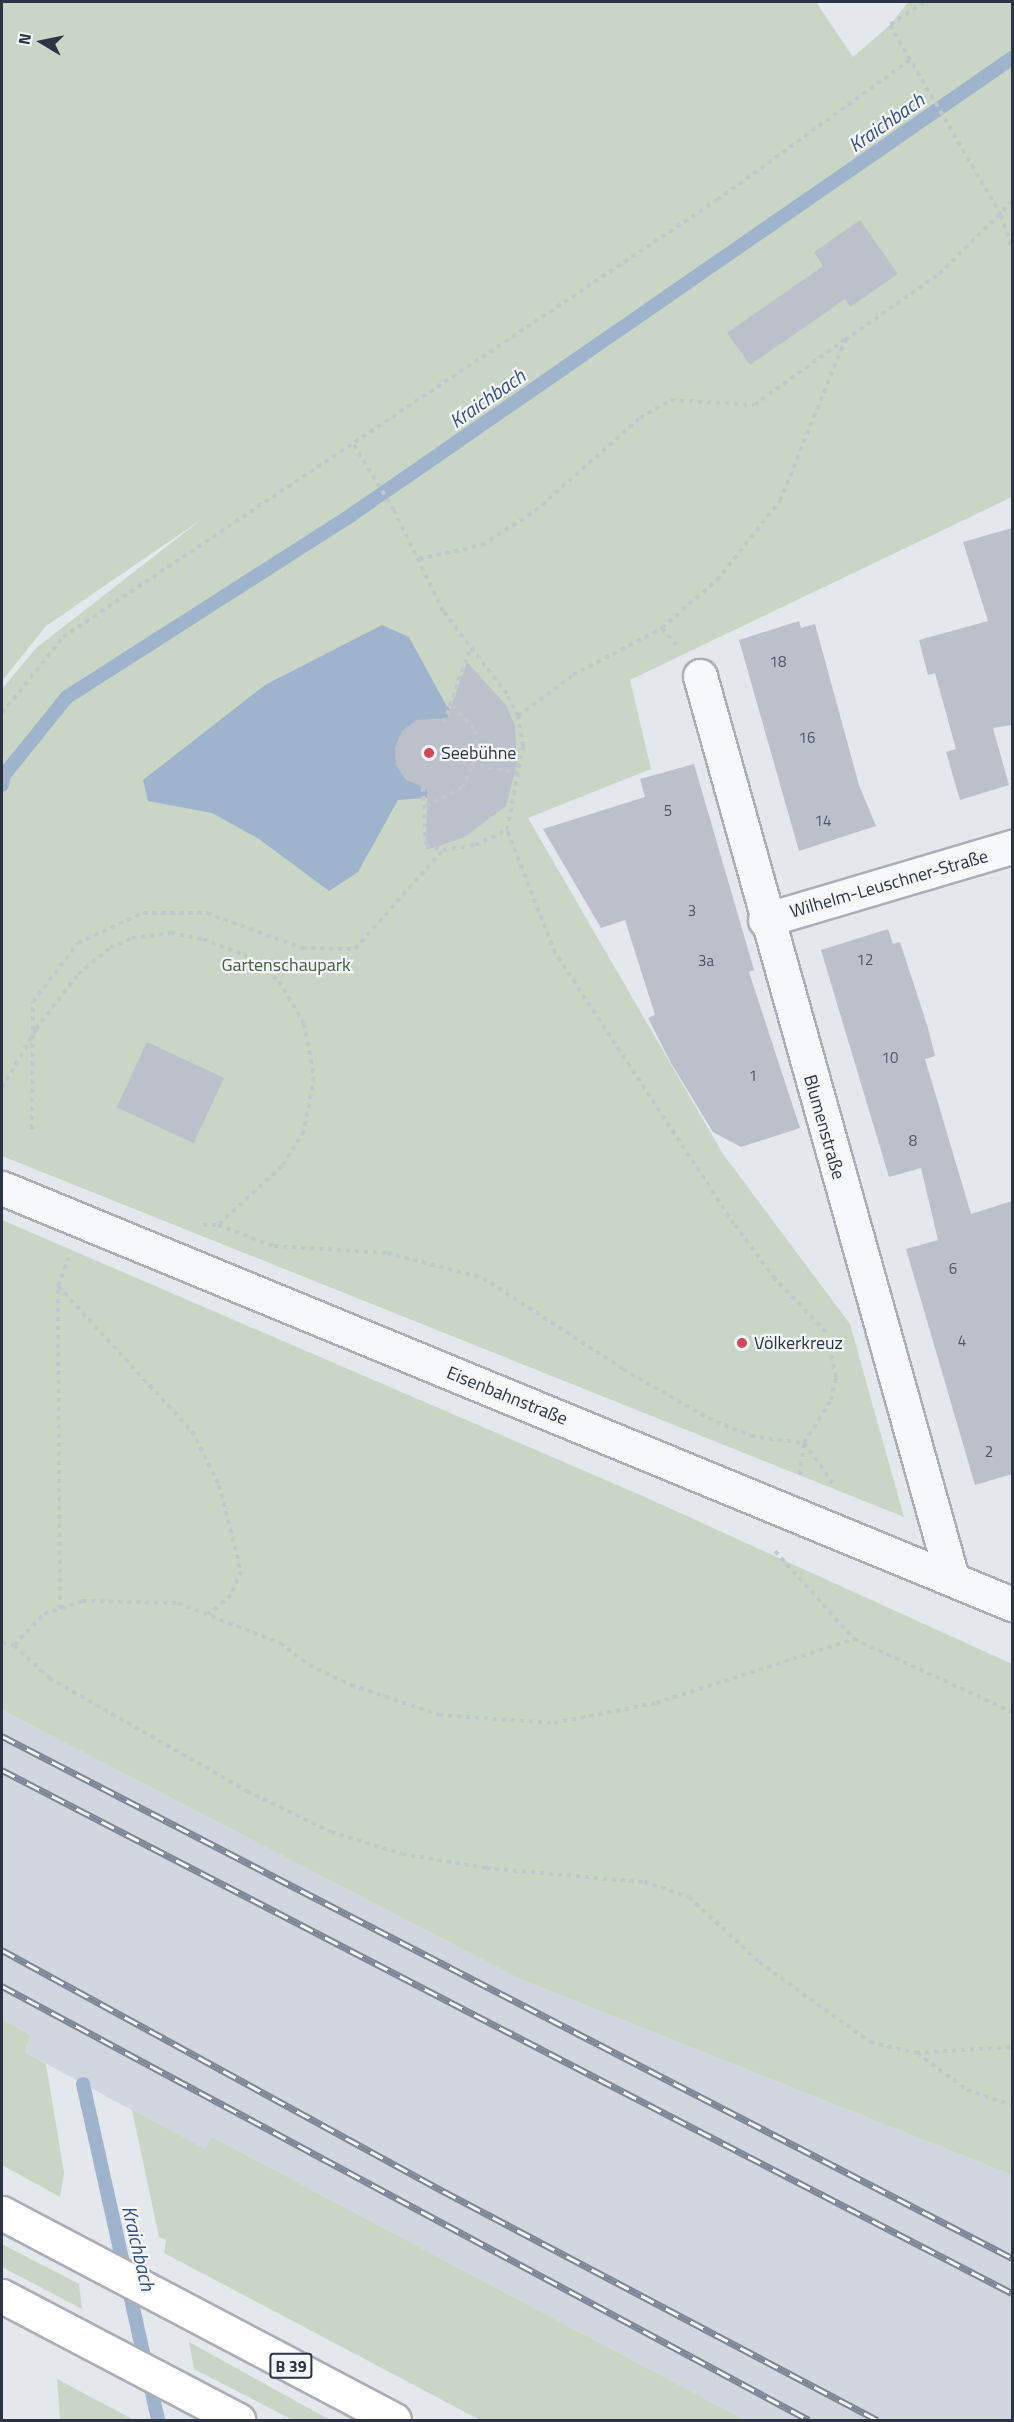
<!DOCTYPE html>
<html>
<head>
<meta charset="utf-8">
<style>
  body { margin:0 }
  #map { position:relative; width:1014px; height:2422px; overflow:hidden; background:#e4e7ec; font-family:"Titillium Web",sans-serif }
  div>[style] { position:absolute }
  .built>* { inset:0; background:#d2d6de }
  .green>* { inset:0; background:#c9d6c5 }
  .water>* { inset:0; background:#9fb4cc }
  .stream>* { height:14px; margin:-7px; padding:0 7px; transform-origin:7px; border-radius:7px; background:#9fb4cc }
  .building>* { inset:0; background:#bbc0ca; transform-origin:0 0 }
  .path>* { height:4px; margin-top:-2px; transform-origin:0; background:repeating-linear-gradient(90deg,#c2c5cb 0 4.5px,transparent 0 9px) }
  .roads { filter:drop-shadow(2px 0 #a9aeb7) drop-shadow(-2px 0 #a9aeb7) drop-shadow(0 2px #a9aeb7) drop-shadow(0 -2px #a9aeb7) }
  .minor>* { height:33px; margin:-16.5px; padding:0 16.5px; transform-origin:16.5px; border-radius:16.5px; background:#f7f8fa }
  .highway>* { height:33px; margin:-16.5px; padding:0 16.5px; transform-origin:16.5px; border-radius:16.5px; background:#fff }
  .rail>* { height:7px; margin-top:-3.5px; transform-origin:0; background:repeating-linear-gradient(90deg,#f4f6f9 0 14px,#7d8696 0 28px); box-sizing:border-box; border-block:2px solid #7d8696 }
  .path-bridge>* { height:4px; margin-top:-2px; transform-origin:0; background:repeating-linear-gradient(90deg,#c2c5cb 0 4.5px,transparent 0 9px) }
  .dots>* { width:16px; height:16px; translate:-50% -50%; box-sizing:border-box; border:3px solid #f4f6f9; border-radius:50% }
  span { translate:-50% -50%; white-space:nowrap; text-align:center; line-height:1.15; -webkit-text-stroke:4.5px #f4f6f9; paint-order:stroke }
  .number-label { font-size:15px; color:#4f5766 }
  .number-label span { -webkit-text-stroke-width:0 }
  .shield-label span { padding:2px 4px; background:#f4f6f9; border:2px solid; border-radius:4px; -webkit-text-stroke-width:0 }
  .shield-label { font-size:16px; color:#2b3445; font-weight:700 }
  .poi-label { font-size:18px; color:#2b3445 }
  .left { translate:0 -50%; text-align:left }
  .street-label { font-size:18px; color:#2b3445 }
  .park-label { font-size:18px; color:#3f6138 }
  .water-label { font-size:20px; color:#34527a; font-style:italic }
  .frame { position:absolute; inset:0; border:3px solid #2b3445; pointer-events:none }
  .north { position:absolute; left:12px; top:12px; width:60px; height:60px; -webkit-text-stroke:4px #f4f6f9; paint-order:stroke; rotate:280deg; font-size:16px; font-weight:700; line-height:24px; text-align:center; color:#2b3445 }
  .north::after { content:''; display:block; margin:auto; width:21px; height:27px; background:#2b3445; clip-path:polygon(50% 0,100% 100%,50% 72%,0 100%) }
</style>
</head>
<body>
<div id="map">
  <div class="built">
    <i style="clip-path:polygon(2px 1710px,518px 1978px,1012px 2175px,1012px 2420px,745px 2420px,212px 2137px,205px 2150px,25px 2052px,30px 2035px,2px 2019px)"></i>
  </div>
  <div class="green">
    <i style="clip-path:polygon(2px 2px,816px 2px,853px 57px,890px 25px,908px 2px,1012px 2px,1012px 497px,630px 680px,651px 769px,528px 818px,723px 1154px,850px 1324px,904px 1517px,2px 1156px,2px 689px,36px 648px,202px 519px,46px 626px,2px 681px)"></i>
    <i style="clip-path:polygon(2px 1220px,645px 1497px,1012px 1664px,1012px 2175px,518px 1978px,2px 1710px)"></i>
    <i style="clip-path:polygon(2px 2019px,30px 2035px,25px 2052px,46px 2064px,64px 2173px,60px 2197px,2px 2165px)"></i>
    <i style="clip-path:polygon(132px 2110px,205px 2149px,212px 2137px,745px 2420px,480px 2420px,164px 2253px,166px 2240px,159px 2237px)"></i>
    <i style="clip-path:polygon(2px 2244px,79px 2284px,82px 2309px,2px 2267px)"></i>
    <i style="clip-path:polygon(189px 2342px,330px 2420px,293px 2420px,194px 2369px)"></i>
    <i style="clip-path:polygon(57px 2379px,134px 2420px,60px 2420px)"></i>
  </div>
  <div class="water">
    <i style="clip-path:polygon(382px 625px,409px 637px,446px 705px,465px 725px,438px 797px,398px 800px,358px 872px,329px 891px,259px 839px,212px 813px,148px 801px,143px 780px,265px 685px)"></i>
  </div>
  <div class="stream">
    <i style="left:2px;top:785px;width:10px;rotate:-79deg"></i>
    <i style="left:4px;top:775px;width:100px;rotate:-51.1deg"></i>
    <i style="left:67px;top:697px;width:332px;rotate:-32.6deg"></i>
    <i style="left:347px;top:518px;width:809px;rotate:-34.67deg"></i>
    <i style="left:83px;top:2084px;width:344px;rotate:77.4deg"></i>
  </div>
  <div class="building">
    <i style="clip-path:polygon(860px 220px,898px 274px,850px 307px,845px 299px,750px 365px,727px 333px,823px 266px,814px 252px)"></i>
    <i style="clip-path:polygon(1012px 528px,1012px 725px,993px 728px,1009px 785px,960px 800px,946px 752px,956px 749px,935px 673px,928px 675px,919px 640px,988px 621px,963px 542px)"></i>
    <i style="clip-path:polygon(799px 621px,801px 628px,815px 624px,859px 785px,876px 826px,799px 851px,739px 640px)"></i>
    <i style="clip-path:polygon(467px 662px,506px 705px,515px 726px,517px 764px,506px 806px,463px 838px,426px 850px,427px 789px,406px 780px,396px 765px,395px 747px,402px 731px,417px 720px,447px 718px)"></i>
    <i style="clip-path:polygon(694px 764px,754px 970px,749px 972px,800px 1128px,741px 1147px,713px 1132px,671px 1063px,648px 1018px,655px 1015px,625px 920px,601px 928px,543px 829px,645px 797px,640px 779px)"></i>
    <i style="clip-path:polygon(888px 929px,893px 944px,900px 942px,928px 1028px,935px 1056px,925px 1059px,971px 1214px,1012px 1201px,1012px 1474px,975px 1485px,906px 1249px,938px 1240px,921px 1168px,889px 1177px,821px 950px)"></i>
    <i style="left:147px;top:1042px;width:85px;height:72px;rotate:25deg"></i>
  </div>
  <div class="path">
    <i style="left:924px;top:2px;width:41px;rotate:145.9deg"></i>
    <i style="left:890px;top:25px;width:220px;rotate:59.7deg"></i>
    <i style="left:1001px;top:215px;width:35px;rotate:72deg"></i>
    <i style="left:419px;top:559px;width:65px;rotate:-12.5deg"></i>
    <i style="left:482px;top:545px;width:63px;rotate:-32.7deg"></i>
    <i style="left:535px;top:511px;width:140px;rotate:-41.5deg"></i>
    <i style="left:640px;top:418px;width:36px;rotate:-30deg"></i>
    <i style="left:671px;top:400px;width:83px;rotate:3.4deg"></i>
    <i style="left:754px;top:405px;width:111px;rotate:-35.8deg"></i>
    <i style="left:662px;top:628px;width:23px;rotate:50deg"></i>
    <i style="left:2px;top:713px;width:97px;rotate:-51.2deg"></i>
    <i style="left:63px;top:637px;width:787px;rotate:-33.75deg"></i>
    <i style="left:717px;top:200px;width:240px;rotate:-36deg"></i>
    <i style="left:518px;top:716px;width:69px;rotate:-36.7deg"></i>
    <i style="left:573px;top:675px;width:101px;rotate:-27.8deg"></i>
    <i style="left:662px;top:628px;width:73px;rotate:-41.1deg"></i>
    <i style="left:717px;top:580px;width:101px;rotate:-51.4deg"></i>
    <i style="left:780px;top:501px;width:174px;rotate:-68deg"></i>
    <i style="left:845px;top:340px;width:115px;rotate:-35.1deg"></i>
    <i style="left:939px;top:274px;width:103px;rotate:-44.6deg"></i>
    <i style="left:444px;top:723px;width:78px;rotate:-70.6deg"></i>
    <i style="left:462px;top:762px;width:57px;rotate:11.1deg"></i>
    <i style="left:423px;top:787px;width:58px;rotate:87deg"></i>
    <i style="left:426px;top:845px;width:18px;rotate:16deg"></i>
    <i style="left:443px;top:850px;width:32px;rotate:-9deg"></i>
    <i style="left:475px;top:845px;width:35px;rotate:-25deg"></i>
    <i style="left:426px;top:806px;width:40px;rotate:-26.6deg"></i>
    <i style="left:462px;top:788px;width:38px;rotate:-65deg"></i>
    <i style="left:478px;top:753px;width:24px;rotate:-99deg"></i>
    <i style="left:474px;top:729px;width:37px;rotate:-133deg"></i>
    <i style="left:32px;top:1129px;width:127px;rotate:-89.5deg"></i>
    <i style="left:33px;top:1002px;width:74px;rotate:-52.7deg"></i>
    <i style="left:78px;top:943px;width:72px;rotate:-24.8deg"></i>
    <i style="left:143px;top:913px;width:64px"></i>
    <i style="left:207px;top:913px;width:101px;rotate:20.2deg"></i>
    <i style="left:302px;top:948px;width:53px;rotate:1.1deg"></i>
    <i style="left:355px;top:949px;width:132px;rotate:-48.4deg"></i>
    <i style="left:203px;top:1225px;width:15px"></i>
    <i style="left:218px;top:1225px;width:60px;rotate:20.6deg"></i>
    <i style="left:274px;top:1246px;width:113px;rotate:3.5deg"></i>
    <i style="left:387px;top:1253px;width:99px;rotate:14.6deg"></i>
    <i style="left:483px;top:1278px;width:167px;rotate:33deg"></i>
    <i style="left:623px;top:1369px;width:98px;rotate:30deg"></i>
    <i style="left:708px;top:1418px;width:47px;rotate:22.7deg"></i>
    <i style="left:751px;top:1436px;width:53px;rotate:7.5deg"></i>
    <i style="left:804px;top:1443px;width:51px;rotate:-57.9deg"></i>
    <i style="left:831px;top:1400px;width:24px;rotate:-78deg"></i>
    <i style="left:836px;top:1377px;width:46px;rotate:-102.5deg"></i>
    <i style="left:826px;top:1332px;width:74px;rotate:-133.9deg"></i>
    <i style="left:775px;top:1279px;width:69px;rotate:-126.7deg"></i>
    <i style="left:734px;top:1224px;width:325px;rotate:-123.4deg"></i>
    <i style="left:555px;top:953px;width:132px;rotate:-111.3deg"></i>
    <i style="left:507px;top:830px;width:86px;rotate:-79.2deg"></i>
    <i style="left:523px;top:746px;width:30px;rotate:-99deg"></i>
    <i style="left:518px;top:716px;width:25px;rotate:-117deg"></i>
    <i style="left:507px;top:694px;width:105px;rotate:-127.6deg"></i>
    <i style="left:443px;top:611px;width:112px;rotate:-115.9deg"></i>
    <i style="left:394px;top:510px;width:80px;rotate:-121.7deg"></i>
    <i style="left:58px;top:1286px;width:197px;rotate:47.3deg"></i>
    <i style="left:192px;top:1431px;width:60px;rotate:63.4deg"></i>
    <i style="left:219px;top:1485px;width:89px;rotate:75.7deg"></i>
    <i style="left:241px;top:1571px;width:26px;rotate:113deg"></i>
    <i style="left:231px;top:1595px;width:30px;rotate:139deg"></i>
    <i style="left:804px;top:1443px;width:53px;rotate:54.2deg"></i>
    <i style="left:800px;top:1475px;width:31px;rotate:-83deg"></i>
    <i style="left:775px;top:1551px;width:118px;rotate:48.1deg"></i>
    <i style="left:854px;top:1639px;width:174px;rotate:24.8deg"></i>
    <i style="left:60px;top:1609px;width:323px;rotate:-90.4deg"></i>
    <i style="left:58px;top:1286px;width:30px;rotate:-69deg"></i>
    <i style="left:2px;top:1643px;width:12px;rotate:9deg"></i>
    <i style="left:14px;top:1645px;width:48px;rotate:43.3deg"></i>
    <i style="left:49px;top:1678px;width:228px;rotate:29.7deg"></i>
    <i style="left:247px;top:1791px;width:93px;rotate:26deg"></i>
    <i style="left:331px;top:1832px;width:74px;rotate:17.2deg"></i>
    <i style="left:402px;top:1854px;width:85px;rotate:9.5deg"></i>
    <i style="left:486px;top:1868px;width:159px;rotate:5.1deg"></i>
    <i style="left:644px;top:1882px;width:47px;rotate:18.4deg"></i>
    <i style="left:689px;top:1897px;width:96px;rotate:42.9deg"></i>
    <i style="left:759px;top:1962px;width:137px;rotate:35.8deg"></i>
    <i style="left:870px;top:2042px;width:47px;rotate:13.4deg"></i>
    <i style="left:916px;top:2053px;width:96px;rotate:-3.6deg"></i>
    <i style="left:14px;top:1645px;width:43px;rotate:-45.9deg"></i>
    <i style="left:44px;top:1614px;width:40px;rotate:-18.9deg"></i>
    <i style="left:82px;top:1601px;width:96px;rotate:1.2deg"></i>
    <i style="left:178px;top:1603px;width:110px;rotate:21.4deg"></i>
    <i style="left:280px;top:1643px;width:36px;rotate:37deg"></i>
    <i style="left:309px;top:1665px;width:47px;rotate:25.5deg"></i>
    <i style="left:351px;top:1685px;width:93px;rotate:18.8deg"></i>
    <i style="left:439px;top:1715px;width:115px;rotate:4deg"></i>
    <i style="left:554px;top:1723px;width:104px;rotate:-11.1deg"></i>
    <i style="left:656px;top:1703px;width:208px;rotate:-17.9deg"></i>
    <i style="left:917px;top:2053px;width:62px;rotate:36.5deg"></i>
    <i style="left:967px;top:2090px;width:47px;rotate:18.4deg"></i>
  </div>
  <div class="roads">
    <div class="minor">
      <i style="left:700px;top:676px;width:937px;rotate:74.39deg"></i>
      <i style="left:765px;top:920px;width:258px;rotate:-16.5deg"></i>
      <i style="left:2px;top:1188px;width:1092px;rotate:22.39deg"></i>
    </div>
    <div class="highway">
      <i style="left:2px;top:2213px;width:443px;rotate:27.8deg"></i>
      <i style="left:2px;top:2296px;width:267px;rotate:27.7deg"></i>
    </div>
  </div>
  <div class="rail">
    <i style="left:2px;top:1736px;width:1137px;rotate:27.33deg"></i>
    <i style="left:2px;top:1770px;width:1137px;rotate:27.38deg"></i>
    <i style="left:2px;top:1950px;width:503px;rotate:28.66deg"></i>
    <i style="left:443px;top:2191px;width:491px;rotate:27.8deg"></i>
    <i style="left:2px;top:1986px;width:916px;rotate:28.27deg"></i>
  </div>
  <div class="path-bridge">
    <i style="left:2px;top:1088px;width:68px;rotate:-60deg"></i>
    <i style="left:36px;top:1029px;width:69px;rotate:-52.6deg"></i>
    <i style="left:78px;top:974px;width:41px;rotate:-39.1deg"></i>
    <i style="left:110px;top:948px;width:24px;rotate:-24deg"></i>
    <i style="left:132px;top:938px;width:39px;rotate:-7deg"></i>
    <i style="left:171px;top:933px;width:33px;rotate:11deg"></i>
    <i style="left:203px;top:939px;width:44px;rotate:21.3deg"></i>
    <i style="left:244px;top:955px;width:44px;rotate:36.6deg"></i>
    <i style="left:279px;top:981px;width:50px;rotate:59.8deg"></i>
    <i style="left:304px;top:1024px;width:54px;rotate:79.3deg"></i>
    <i style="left:314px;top:1077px;width:55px;rotate:100.5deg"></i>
    <i style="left:304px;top:1131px;width:41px;rotate:122.2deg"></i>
    <i style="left:282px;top:1166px;width:87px;rotate:137.3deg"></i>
  </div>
  <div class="dots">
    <i style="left:429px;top:753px;background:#d1495b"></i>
    <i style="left:742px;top:1343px;background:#d1495b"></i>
  </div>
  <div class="number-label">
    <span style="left:778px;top:662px">18</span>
    <span style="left:807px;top:738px">16</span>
    <span style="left:668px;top:811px">5</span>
    <span style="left:823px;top:821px">14</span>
    <span style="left:692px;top:911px">3</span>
    <span style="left:865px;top:960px">12</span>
    <span style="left:706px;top:961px">3a</span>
    <span style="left:890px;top:1058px">10</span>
    <span style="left:753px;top:1076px">1</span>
    <span style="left:913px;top:1141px">8</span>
    <span style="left:953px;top:1269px">6</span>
    <span style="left:962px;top:1341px">4</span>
    <span style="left:989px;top:1452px">2</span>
  </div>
  <div class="shield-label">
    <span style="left:291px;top:2366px">B 39</span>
  </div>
  <div class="poi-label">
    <span class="left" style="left:441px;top:753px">Seebühne</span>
    <span class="left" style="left:754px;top:1343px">Völkerkreuz</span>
  </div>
  <div class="street-label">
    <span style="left:889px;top:884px;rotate:-16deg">Wilhelm-Leuschner-Straße</span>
    <span style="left:824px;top:1127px;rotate:74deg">Blumenstraße</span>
    <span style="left:507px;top:1396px;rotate:22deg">Eisenbahnstraße</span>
  </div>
  <div class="park-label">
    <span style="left:286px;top:965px">Gartenschaupark</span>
  </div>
  <div class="water-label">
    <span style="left:886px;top:122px;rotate:-35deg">Kraichbach</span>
    <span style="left:487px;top:398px;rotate:-35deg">Kraichbach</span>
    <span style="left:139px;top:2248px;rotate:77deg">Kraichbach</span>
  </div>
  <div class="frame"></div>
  <div class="north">N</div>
</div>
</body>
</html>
